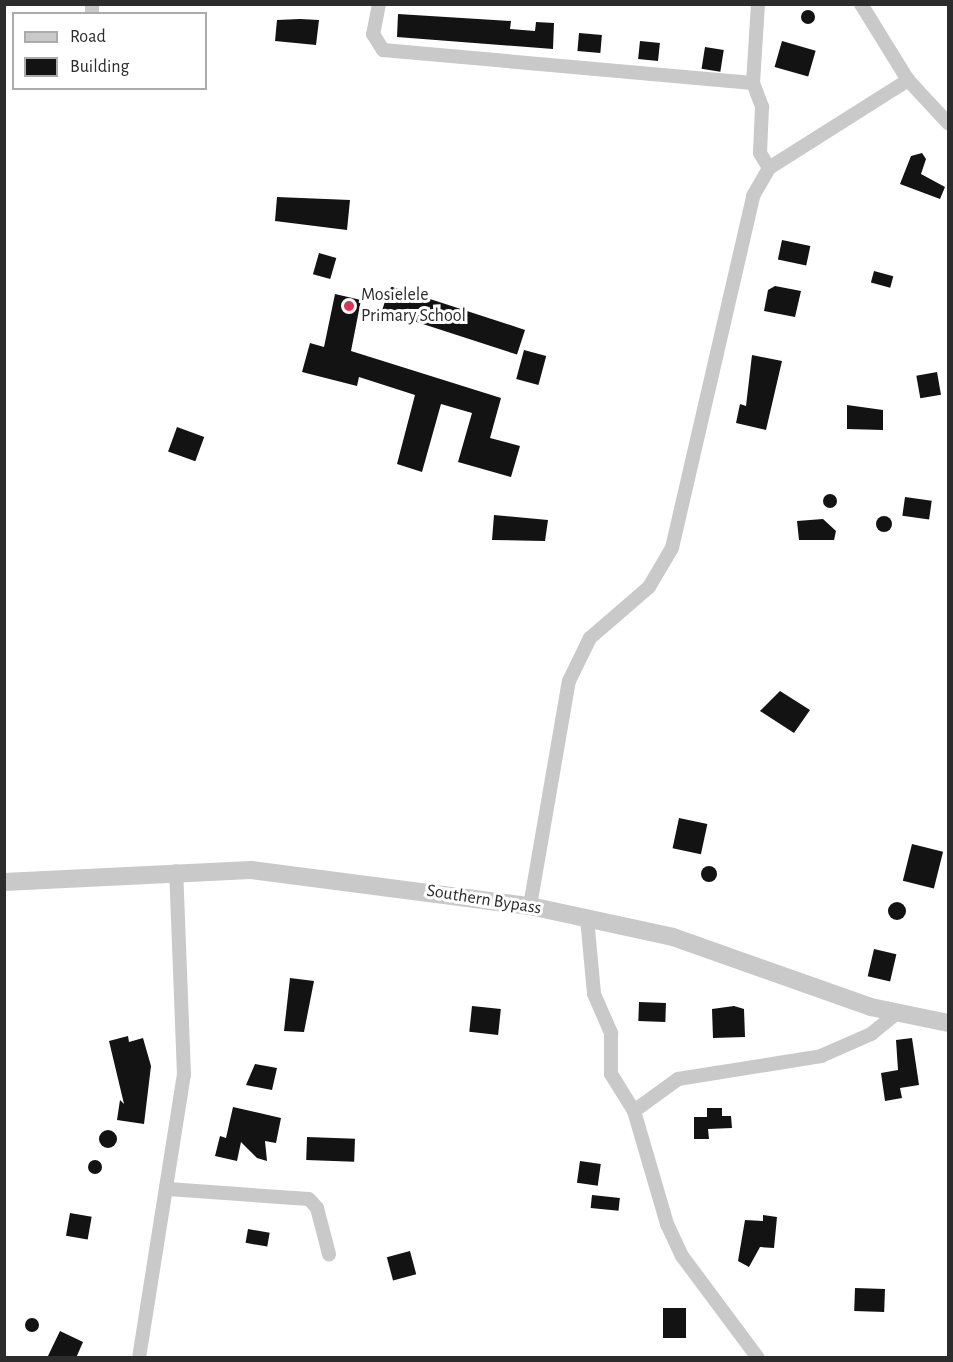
<!DOCTYPE html>
<html>
<head>
<meta charset="utf-8">
<style>
  body { margin:0 }
  #map { position:relative; width:953px; height:1362px; overflow:hidden; background:#fff; font-family:"Alegreya Sans",sans-serif }
  div>[style] { position:absolute }
  .building>* { inset:0; background:#131313; transform-origin:0 0 }
  .round { border-radius:50% }
  .minor>* { height:14px; margin:-7px; padding:0 7px; transform-origin:7px; border-radius:7px; background:#c9c9c9 }
  .tertiary>* { height:18px; margin:-9px; padding:0 9px; transform-origin:9px; border-radius:9px; background:#c9c9c9 }
  .dots>* { width:16px; height:16px; translate:-50% -50%; box-sizing:border-box; border:3px solid #fff; border-radius:50% }
  span { translate:-50% -50%; white-space:nowrap; text-align:center; line-height:1.15; -webkit-text-stroke:6px #fff; paint-order:stroke }
  .poi-label { font-size:18px; color:#2c2c2c }
  .left { translate:0 -50%; text-align:left }
  .street-label { font-size:18px; color:#2c2c2c }
  .frame { position:absolute; inset:0; border:6px solid #2c2c2c; pointer-events:none }
  .legend { position:absolute; left:12px; top:12px; width:195px; height:78px; box-sizing:border-box; background:#fff; border:2px solid #ababab; margin:0; padding:8px 10px; list-style:none; font-size:18px; color:#2c2c2c }
  .legend li { display:flex; align-items:center; gap:12px; height:30px }
  .legend b { width:30px; border:2px solid #ababab }
</style>
</head>
<body>
<div id="map">
  <div class="building">
    <i class="round" style="left:801px;top:10px;width:14px;height:14px"></i>
    <i style="clip-path:polygon(398px 14px,511px 21px,510px 29px,535px 31px,536px 22px,554px 23px,553px 49px,397px 37px)"></i>
    <i style="clip-path:polygon(300px 19px,319px 20px,316px 45px,275px 41px,277px 20px)"></i>
    <i style="left:579px;top:33px;width:23px;height:18px;rotate:5deg"></i>
    <i style="left:640px;top:41px;width:20px;height:18px;rotate:6deg"></i>
    <i style="left:782px;top:41px;width:35px;height:27px;rotate:16deg"></i>
    <i style="left:705px;top:47px;width:19px;height:22px;rotate:9deg"></i>
    <i style="clip-path:polygon(922px 153px,926px 159px,921px 174px,945px 187px,940px 199px,900px 184px,911px 156px)"></i>
    <i style="clip-path:polygon(277px 197px,350px 200px,347px 230px,275px 221px)"></i>
    <i style="left:782px;top:240px;width:29px;height:20px;rotate:12deg"></i>
    <i style="left:319px;top:253px;width:18px;height:22px;rotate:16deg"></i>
    <i style="left:874px;top:271px;width:20px;height:12px;rotate:15deg"></i>
    <i style="left:390px;top:286px;width:142px;height:26px;rotate:18deg"></i>
    <i style="clip-path:polygon(775px 286px,801px 291px,795px 317px,764px 311px,768px 290px)"></i>
    <i style="clip-path:polygon(335px 294px,361px 300px,351px 351px,501px 398px,490px 438px,520px 446px,511px 477px,458px 462px,472px 413px,441px 404px,422px 472px,397px 464px,415px 395px,359px 377px,357px 386px,302px 372px,310px 343px,324px 347px)"></i>
    <i style="left:524px;top:350px;width:23px;height:30px;rotate:15deg"></i>
    <i style="clip-path:polygon(752px 355px,782px 361px,766px 430px,736px 423px,740px 404px,746px 406px)"></i>
    <i style="left:937px;top:372px;width:23px;height:21px;rotate:80deg"></i>
    <i style="clip-path:polygon(847px 405px,883px 410px,883px 430px,847px 429px)"></i>
    <i style="left:177px;top:427px;width:29px;height:26px;rotate:20deg"></i>
    <i class="round" style="left:823px;top:494px;width:14px;height:14px"></i>
    <i style="left:905px;top:497px;width:27px;height:19px;rotate:8deg"></i>
    <i style="clip-path:polygon(494px 515px,548px 520px,545px 541px,492px 540px)"></i>
    <i class="round" style="left:876px;top:516px;width:16px;height:16px"></i>
    <i style="clip-path:polygon(823px 519px,836px 531px,834px 540px,799px 540px,797px 521px)"></i>
    <i style="clip-path:polygon(780px 691px,810px 710px,794px 733px,760px 711px)"></i>
    <i style="left:679px;top:818px;width:29px;height:31px;rotate:12deg"></i>
    <i style="left:912px;top:844px;width:32px;height:38px;rotate:14deg"></i>
    <i class="round" style="left:701px;top:866px;width:16px;height:16px"></i>
    <i class="round" style="left:888px;top:902px;width:18px;height:18px"></i>
    <i style="left:874px;top:949px;width:23px;height:28px;rotate:13deg"></i>
    <i style="clip-path:polygon(290px 978px,314px 981px,304px 1032px,284px 1031px)"></i>
    <i style="left:639px;top:1002px;width:27px;height:19px;rotate:2deg"></i>
    <i style="left:472px;top:1006px;width:29px;height:26px;rotate:6deg"></i>
    <i style="clip-path:polygon(734px 1006px,744px 1009px,745px 1037px,713px 1038px,712px 1009px)"></i>
    <i style="clip-path:polygon(128px 1036px,129px 1042px,143px 1038px,151px 1066px,144px 1124px,117px 1120px,120px 1100px,124px 1104px,109px 1041px)"></i>
    <i style="clip-path:polygon(912px 1038px,919px 1085px,900px 1088px,902px 1098px,885px 1101px,881px 1073px,898px 1070px,896px 1040px)"></i>
    <i style="clip-path:polygon(255px 1064px,277px 1068px,272px 1090px,246px 1085px)"></i>
    <i style="clip-path:polygon(233px 1107px,281px 1118px,276px 1143px,265px 1141px,267px 1161px,257px 1158px,241px 1142px,237px 1161px,215px 1156px,220px 1136px,226px 1138px)"></i>
    <i style="clip-path:polygon(707px 1108px,722px 1108px,722px 1116px,731px 1116px,732px 1128px,708px 1129px,709px 1139px,694px 1139px,694px 1117px,707px 1117px)"></i>
    <i class="round" style="left:99px;top:1130px;width:18px;height:18px"></i>
    <i style="left:307px;top:1137px;width:48px;height:23px;rotate:2deg"></i>
    <i class="round" style="left:88px;top:1160px;width:14px;height:14px"></i>
    <i style="left:580px;top:1161px;width:21px;height:22px;rotate:8deg"></i>
    <i style="left:592px;top:1195px;width:28px;height:13px;rotate:6deg"></i>
    <i style="left:70px;top:1213px;width:22px;height:23px;rotate:10deg"></i>
    <i style="clip-path:polygon(763px 1215px,777px 1217px,774px 1248px,760px 1247px,749px 1267px,738px 1261px,745px 1220px,763px 1221px)"></i>
    <i style="left:248px;top:1229px;width:22px;height:14px;rotate:10deg"></i>
    <i style="left:410px;top:1251px;width:24px;height:24px;rotate:75deg"></i>
    <i style="left:855px;top:1288px;width:30px;height:23px;rotate:2deg"></i>
    <i style="left:663px;top:1308px;width:23px;height:30px"></i>
    <i class="round" style="left:25px;top:1318px;width:14px;height:14px"></i>
    <i style="clip-path:polygon(60px 1331px,83px 1342px,76px 1358px,47px 1358px)"></i>
  </div>
  <div class="minor">
    <i style="left:379px;top:4px;width:31px;rotate:101deg"></i>
    <i style="left:373px;top:34px;width:19px;rotate:58deg"></i>
    <i style="left:383px;top:50px;width:371px;rotate:5.1deg"></i>
    <i style="left:758px;top:4px;width:79px;rotate:93.6deg"></i>
    <i style="left:753px;top:83px;width:26px;rotate:69deg"></i>
    <i style="left:762px;top:107px;width:46px;rotate:92.5deg"></i>
    <i style="left:760px;top:153px;width:17px;rotate:59deg"></i>
    <i style="left:861px;top:4px;width:89px;rotate:58.3deg"></i>
    <i style="left:908px;top:80px;width:59px;rotate:47.1deg"></i>
    <i style="left:92px;top:14px;width:10px;rotate:-90deg"></i>
    <i style="left:530px;top:906px;width:228px;rotate:-80.2deg"></i>
    <i style="left:569px;top:681px;width:48px;rotate:-64deg"></i>
    <i style="left:590px;top:638px;width:78px;rotate:-40.8deg"></i>
    <i style="left:649px;top:587px;width:45px;rotate:-59.5deg"></i>
    <i style="left:672px;top:548px;width:361px;rotate:-77deg"></i>
    <i style="left:753px;top:196px;width:32px;rotate:-60deg"></i>
    <i style="left:769px;top:168px;width:165px;rotate:-32.3deg"></i>
    <i style="left:587px;top:918px;width:76px;rotate:84.7deg"></i>
    <i style="left:594px;top:994px;width:43px;rotate:66.4deg"></i>
    <i style="left:611px;top:1033px;width:41px;rotate:90deg"></i>
    <i style="left:611px;top:1074px;width:44px;rotate:58.1deg"></i>
    <i style="left:634px;top:1111px;width:118px;rotate:73.7deg"></i>
    <i style="left:667px;top:1224px;width:35px;rotate:65deg"></i>
    <i style="left:682px;top:1256px;width:127px;rotate:53.3deg"></i>
    <i style="left:634px;top:1111px;width:54px;rotate:-36deg"></i>
    <i style="left:678px;top:1079px;width:145px;rotate:-9.1deg"></i>
    <i style="left:821px;top:1056px;width:55px;rotate:-23.7deg"></i>
    <i style="left:871px;top:1034px;width:33px;rotate:-39deg"></i>
    <i style="left:168px;top:1189px;width:141px;rotate:4.1deg"></i>
    <i style="left:309px;top:1199px;width:12px;rotate:48deg"></i>
    <i style="left:317px;top:1208px;width:48px;rotate:75.4deg"></i>
    <i style="left:139px;top:1358px;width:287px;rotate:-81deg"></i>
    <i style="left:184px;top:1075px;width:204px;rotate:-92.2deg"></i>
  </div>
  <div class="tertiary">
    <i style="left:4px;top:882px;width:247px;rotate:-2.8deg"></i>
    <i style="left:251px;top:870px;width:281px;rotate:7.4deg"></i>
    <i style="left:530px;top:906px;width:146px;rotate:12.2deg"></i>
    <i style="left:673px;top:937px;width:210px;rotate:19.5deg"></i>
    <i style="left:871px;top:1007px;width:79px;rotate:11.7deg"></i>
  </div>
  <div class="dots">
    <i style="left:349px;top:306px;background:#db3553"></i>
  </div>
  <div class="poi-label">
    <span class="left" style="left:361px;top:306px">Mosielele<br>Primary School</span>
  </div>
  <div class="street-label">
    <span style="left:484px;top:900px;rotate:9deg">Southern Bypass</span>
  </div>
  <div class="frame"></div>
  <ul class="legend">
  <li><b style="height:8px;background:#c9c9c9"></b>Road</li>
  <li><b style="height:16px;background:#131313"></b>Building</li>
  </ul>
</div>
</body>
</html>
